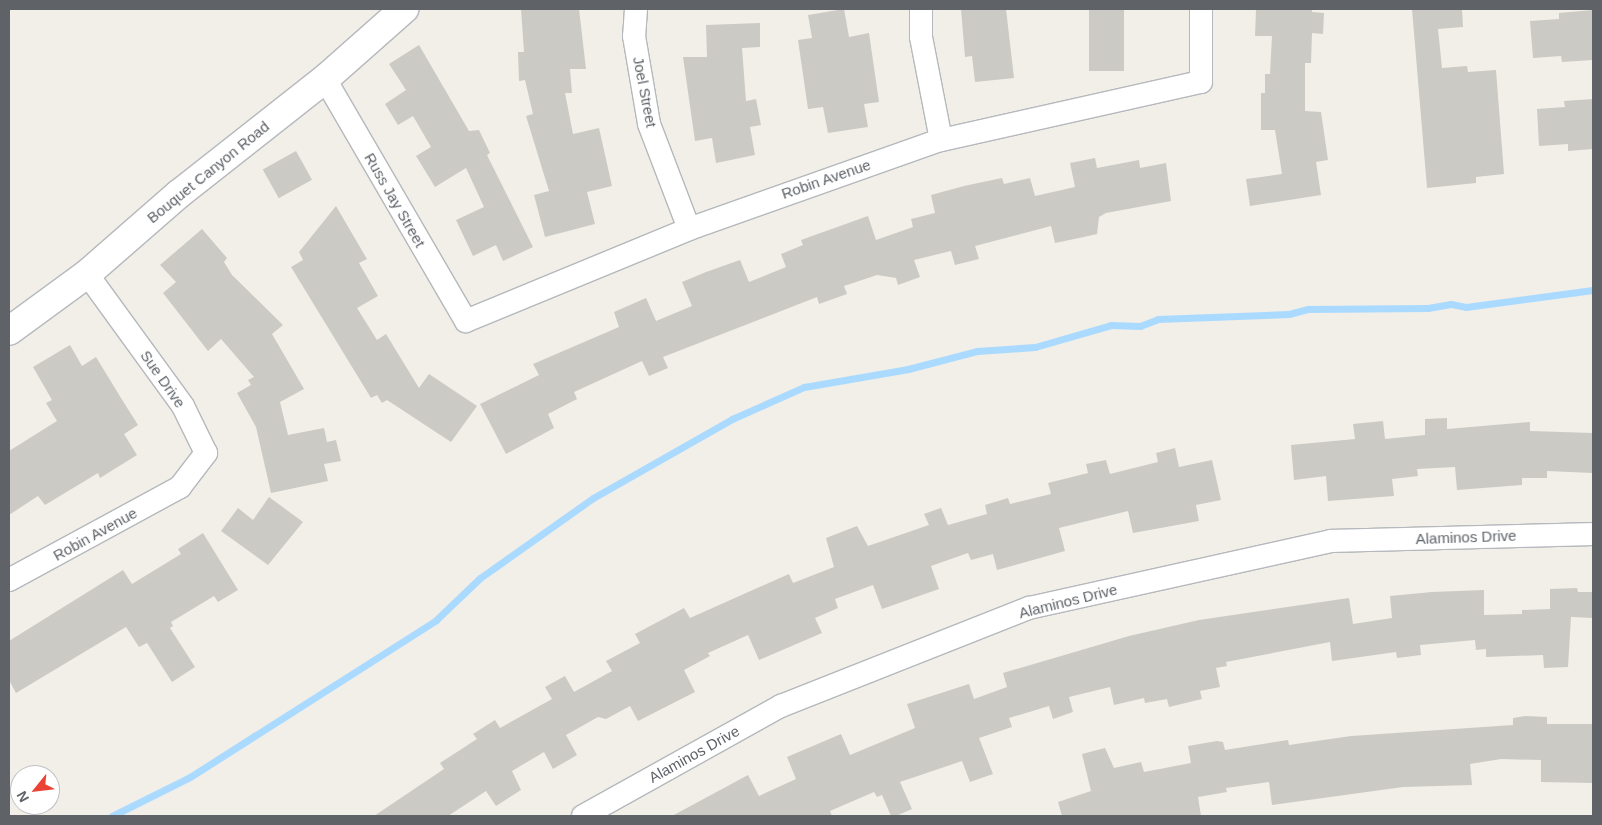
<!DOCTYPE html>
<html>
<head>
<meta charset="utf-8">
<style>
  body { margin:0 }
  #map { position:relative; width:1602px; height:825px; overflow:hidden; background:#f1efe8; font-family:Helvetica,sans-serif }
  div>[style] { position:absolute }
  .stream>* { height:7px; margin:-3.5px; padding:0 3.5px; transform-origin:3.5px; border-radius:3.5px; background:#aadaff }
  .building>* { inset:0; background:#cccac5; transform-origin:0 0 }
  .roads { filter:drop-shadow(1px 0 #b5b8bc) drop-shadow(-1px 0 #b5b8bc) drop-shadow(0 1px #b5b8bc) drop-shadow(0 -1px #b5b8bc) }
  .minor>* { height:22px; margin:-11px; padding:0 11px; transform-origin:11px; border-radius:11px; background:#fff }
  .secondary>* { height:28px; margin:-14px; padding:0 14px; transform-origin:14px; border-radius:14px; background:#fff }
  span { translate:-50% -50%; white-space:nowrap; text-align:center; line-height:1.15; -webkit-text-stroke:4px #fff; paint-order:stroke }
  .street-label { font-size:15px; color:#5f6368 }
  .frame { position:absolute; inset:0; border:10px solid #5f6368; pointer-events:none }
  .north { position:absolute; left:10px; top:765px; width:50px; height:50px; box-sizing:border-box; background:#fff; border:1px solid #bfc1c3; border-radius:50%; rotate:241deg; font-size:14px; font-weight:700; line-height:20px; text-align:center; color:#5f6368 }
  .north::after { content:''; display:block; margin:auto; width:18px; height:22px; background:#ea4335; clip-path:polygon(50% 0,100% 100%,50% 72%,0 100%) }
</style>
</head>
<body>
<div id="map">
  <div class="stream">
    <i style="left:112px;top:816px;width:87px;rotate:-26.6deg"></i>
    <i style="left:190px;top:777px;width:292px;rotate:-32.5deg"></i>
    <i style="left:436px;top:620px;width:61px;rotate:-43.7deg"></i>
    <i style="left:480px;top:578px;width:138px;rotate:-35.3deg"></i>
    <i style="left:593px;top:498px;width:160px;rotate:-29.6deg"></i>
    <i style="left:732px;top:419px;width:79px;rotate:-24deg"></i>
    <i style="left:804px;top:387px;width:106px;rotate:-9.8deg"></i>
    <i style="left:908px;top:369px;width:71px;rotate:-14.6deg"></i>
    <i style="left:977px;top:351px;width:58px;rotate:-3.9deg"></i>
    <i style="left:1035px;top:347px;width:79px;rotate:-16.1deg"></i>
    <i style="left:1111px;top:325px;width:29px;rotate:2deg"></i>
    <i style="left:1140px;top:326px;width:19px;rotate:-21deg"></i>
    <i style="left:1158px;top:319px;width:131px;rotate:-2.2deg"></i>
    <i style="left:1289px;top:314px;width:20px;rotate:-15deg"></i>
    <i style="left:1308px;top:309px;width:120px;rotate:-0.5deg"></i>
    <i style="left:1428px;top:308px;width:23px;rotate:-10deg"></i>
    <i style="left:1451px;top:304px;width:15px;rotate:11deg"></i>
    <i style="left:1466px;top:307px;width:128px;rotate:-7.6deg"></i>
  </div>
  <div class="building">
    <i style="clip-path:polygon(521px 9px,579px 9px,586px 69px,570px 69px,572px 93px,565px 93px,573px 134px,599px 128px,612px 186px,587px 192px,595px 224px,545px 237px,534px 195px,549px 191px,526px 116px,533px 114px,525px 80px,519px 81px,518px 52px,524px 52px)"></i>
    <i style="clip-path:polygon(844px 9px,849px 37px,869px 33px,879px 102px,864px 104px,868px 127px,828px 133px,823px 107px,808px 109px,798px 40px,812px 38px,808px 15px)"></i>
    <i style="clip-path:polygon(961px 9px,1006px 9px,1014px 78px,975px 82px,972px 56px,965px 57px)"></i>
    <i style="left:1089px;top:9px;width:35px;height:62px"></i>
    <i style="clip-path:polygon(1256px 9px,1312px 9px,1312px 12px,1324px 13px,1323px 34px,1312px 33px,1311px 63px,1305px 63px,1305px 111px,1321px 112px,1328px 160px,1316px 162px,1321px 195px,1250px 206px,1246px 179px,1282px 174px,1275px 130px,1261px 130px,1261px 93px,1265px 93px,1265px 74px,1270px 74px,1272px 36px,1255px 36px)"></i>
    <i style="clip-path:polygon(1412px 9px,1462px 9px,1463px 27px,1438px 29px,1442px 68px,1467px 66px,1468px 72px,1496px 70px,1504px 174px,1476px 177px,1476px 183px,1427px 188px)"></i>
    <i style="clip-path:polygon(1593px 10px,1593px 60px,1562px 62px,1561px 56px,1533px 58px,1530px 21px,1559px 19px,1559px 13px)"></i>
    <i style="clip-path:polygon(760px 23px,760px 47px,742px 48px,746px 101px,756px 99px,761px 125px,750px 127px,755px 155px,716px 163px,712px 138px,695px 141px,683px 57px,707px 57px,706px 25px)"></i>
    <i style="clip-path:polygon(419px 45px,469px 131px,479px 130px,490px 153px,487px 155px,533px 247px,503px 261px,496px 245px,473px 256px,456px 220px,484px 207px,466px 168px,435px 187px,416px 156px,431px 147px,413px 116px,398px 125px,385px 104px,406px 90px,389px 64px)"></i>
    <i style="clip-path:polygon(1593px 99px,1593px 149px,1568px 151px,1568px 144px,1539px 146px,1537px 109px,1565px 107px,1564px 101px)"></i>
    <i style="left:296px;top:151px;width:33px;height:38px;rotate:61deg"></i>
    <i style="clip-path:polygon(1095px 158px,1097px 168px,1139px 160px,1140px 168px,1166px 163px,1171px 201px,1106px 213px,1099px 217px,1097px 234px,1079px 238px,1055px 243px,1051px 226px,975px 246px,979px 259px,955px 265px,951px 251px,914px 260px,920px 277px,898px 285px,896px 278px,877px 275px,844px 286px,847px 294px,819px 304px,817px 297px,663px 357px,668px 368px,649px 376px,642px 361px,574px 392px,577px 399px,548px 414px,554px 428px,506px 454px,480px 404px,539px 375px,533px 364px,619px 327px,614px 312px,646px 298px,656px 321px,692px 306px,682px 282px,706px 272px,740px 260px,749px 282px,786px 267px,781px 254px,803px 245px,801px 240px,868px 216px,876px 240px,913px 227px,911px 219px,935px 213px,931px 195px,964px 186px,1002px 178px,1004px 184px,1030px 178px,1035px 196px,1075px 187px,1070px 163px)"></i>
    <i style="clip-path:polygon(336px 206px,367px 259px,359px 263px,378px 296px,357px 308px,377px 340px,386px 334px,419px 388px,429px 374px,477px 406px,451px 442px,387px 400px,382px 403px,377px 395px,371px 398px,291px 267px,303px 260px,299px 252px)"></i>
    <i style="clip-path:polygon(202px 229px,227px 258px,224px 262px,232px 275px,283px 325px,272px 334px,304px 389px,280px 402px,288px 435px,324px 428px,327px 442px,336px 440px,341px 461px,324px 464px,328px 481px,271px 493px,256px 427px,237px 393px,251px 385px,248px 380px,254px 377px,221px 339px,208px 351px,163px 293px,176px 282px,160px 265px)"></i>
    <i style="clip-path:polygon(70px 345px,82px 366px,96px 357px,121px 398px,138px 425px,124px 434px,137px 455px,100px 478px,98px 473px,45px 505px,38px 496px,9px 515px,9px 451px,57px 421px,46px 403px,52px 400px,33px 367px)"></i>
    <i style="clip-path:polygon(1447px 418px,1447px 429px,1530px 422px,1530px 431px,1593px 433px,1593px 473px,1547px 471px,1547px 478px,1522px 478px,1522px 485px,1457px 490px,1455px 467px,1417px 469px,1418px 476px,1392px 479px,1394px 496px,1328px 501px,1326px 476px,1294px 480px,1291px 445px,1355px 439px,1353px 424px,1383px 421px,1385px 439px,1425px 435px,1425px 419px)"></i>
    <i style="clip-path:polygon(1175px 448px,1179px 467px,1212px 460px,1221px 500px,1196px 505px,1199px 521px,1133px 533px,1128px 511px,1059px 528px,1065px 551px,997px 570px,993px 554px,971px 560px,968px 553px,931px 566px,939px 589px,882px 609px,873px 585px,835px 599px,838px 608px,815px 618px,822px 633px,759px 660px,748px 635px,708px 653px,710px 656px,684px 670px,695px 692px,638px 721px,630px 706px,606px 719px,598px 717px,566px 735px,577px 755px,553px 769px,544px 752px,512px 771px,521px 790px,496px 806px,486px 791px,448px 816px,374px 816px,444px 769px,440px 763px,477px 739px,473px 734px,495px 720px,500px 728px,552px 699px,545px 687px,565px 676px,574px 692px,612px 671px,606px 661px,640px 643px,635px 634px,684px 608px,690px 618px,789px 574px,793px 583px,834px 567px,826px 538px,857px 526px,868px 546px,929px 525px,924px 514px,941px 508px,948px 525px,987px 514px,985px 505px,1008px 498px,1010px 504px,1051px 494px,1048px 483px,1088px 473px,1086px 464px,1106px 460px,1110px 474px,1158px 462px,1156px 453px)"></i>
    <i style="clip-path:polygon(269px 497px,303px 522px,268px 565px,221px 531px,238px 508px,253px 520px)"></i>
    <i style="clip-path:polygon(203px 533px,238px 590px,218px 602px,214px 596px,171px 622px,173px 626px,170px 628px,195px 667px,172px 682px,147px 643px,139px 647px,126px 627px,16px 693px,9px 680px,9px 641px,123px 570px,132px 584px,181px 554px,178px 549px)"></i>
    <i style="clip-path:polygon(1577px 588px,1578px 592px,1593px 592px,1593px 618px,1571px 617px,1568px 667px,1544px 668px,1543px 655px,1486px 657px,1486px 649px,1476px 650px,1475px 640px,1420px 645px,1421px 655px,1397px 658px,1396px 652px,1332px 661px,1330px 642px,1226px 662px,1227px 666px,1216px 668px,1220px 687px,1200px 691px,1202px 699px,1169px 707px,1167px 699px,1145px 703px,1144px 698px,1114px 705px,1110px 687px,1069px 697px,1073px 712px,1053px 719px,1049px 706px,1009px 718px,1012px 727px,979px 738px,993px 774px,970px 782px,962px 761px,900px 782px,912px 809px,896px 816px,891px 816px,882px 795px,877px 797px,874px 792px,830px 811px,832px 816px,672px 816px,748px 775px,759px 796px,796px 779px,787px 757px,841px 734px,850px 755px,915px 728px,907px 704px,969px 684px,974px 699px,1007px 687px,1003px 673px,1129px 636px,1199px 620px,1349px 598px,1353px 624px,1392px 618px,1390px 596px,1432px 592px,1484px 590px,1484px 615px,1522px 614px,1522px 610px,1550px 609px,1550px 589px)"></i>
    <i style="clip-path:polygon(1525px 716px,1547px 717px,1547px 724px,1593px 724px,1593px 783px,1541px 782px,1541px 760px,1501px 759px,1470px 764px,1472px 785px,1403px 787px,1272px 805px,1269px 782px,1226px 788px,1227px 792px,1198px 797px,1201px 816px,1062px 816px,1058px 802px,1091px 791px,1082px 754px,1105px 748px,1114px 768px,1141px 762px,1144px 772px,1191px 763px,1188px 746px,1217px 741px,1223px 742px,1225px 750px,1288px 740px,1289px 745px,1351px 736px,1513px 725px,1513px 718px)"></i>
  </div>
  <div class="roads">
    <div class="minor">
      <i style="left:636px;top:9px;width:27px;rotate:94deg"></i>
      <i style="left:634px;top:36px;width:89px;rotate:80.3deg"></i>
      <i style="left:649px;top:124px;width:112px;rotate:69.1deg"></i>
      <i style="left:921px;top:9px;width:28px;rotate:90deg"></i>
      <i style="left:921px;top:37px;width:105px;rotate:79deg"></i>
      <i style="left:325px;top:79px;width:280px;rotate:59.8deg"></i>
      <i style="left:466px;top:321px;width:241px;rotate:-22.4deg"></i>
      <i style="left:689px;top:229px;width:267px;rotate:-19.5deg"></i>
      <i style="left:941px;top:140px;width:266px;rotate:-12.6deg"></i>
      <i style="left:1201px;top:82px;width:73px;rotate:-90deg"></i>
      <i style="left:9px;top:580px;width:195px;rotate:-28.5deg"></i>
      <i style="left:180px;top:487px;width:43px;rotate:-52.6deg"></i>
      <i style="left:206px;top:453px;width:52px;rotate:-116.1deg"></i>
      <i style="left:183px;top:406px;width:163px;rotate:-126deg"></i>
      <i style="left:583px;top:816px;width:227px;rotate:-29.1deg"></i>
      <i style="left:781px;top:706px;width:267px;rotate:-21.6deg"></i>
      <i style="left:1029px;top:608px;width:309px;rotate:-12.5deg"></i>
      <i style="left:1331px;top:541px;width:262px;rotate:-1.5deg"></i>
    </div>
    <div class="secondary">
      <i style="left:9px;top:331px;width:97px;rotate:-36.2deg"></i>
      <i style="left:87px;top:274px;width:123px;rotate:-41.1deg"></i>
      <i style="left:180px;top:193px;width:184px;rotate:-38.2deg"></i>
      <i style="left:325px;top:79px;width:106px;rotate:-41.5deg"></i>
    </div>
  </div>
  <div class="street-label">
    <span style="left:645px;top:92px;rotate:79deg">Joel Street</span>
    <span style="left:208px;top:172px;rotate:-39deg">Bouquet Canyon Road</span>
    <span style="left:826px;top:179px;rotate:-19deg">Robin Avenue</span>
    <span style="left:395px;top:200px;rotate:60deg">Russ Jay Street</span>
    <span style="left:163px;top:379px;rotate:55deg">Sue Drive</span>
    <span style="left:95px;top:534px;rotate:-29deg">Robin Avenue</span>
    <span style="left:1466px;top:537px;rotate:-2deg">Alaminos Drive</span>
    <span style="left:1068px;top:601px;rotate:-14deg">Alaminos Drive</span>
    <span style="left:694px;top:754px;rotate:-29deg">Alaminos Drive</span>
  </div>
  <div class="frame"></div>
  <div class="north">N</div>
</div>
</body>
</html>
